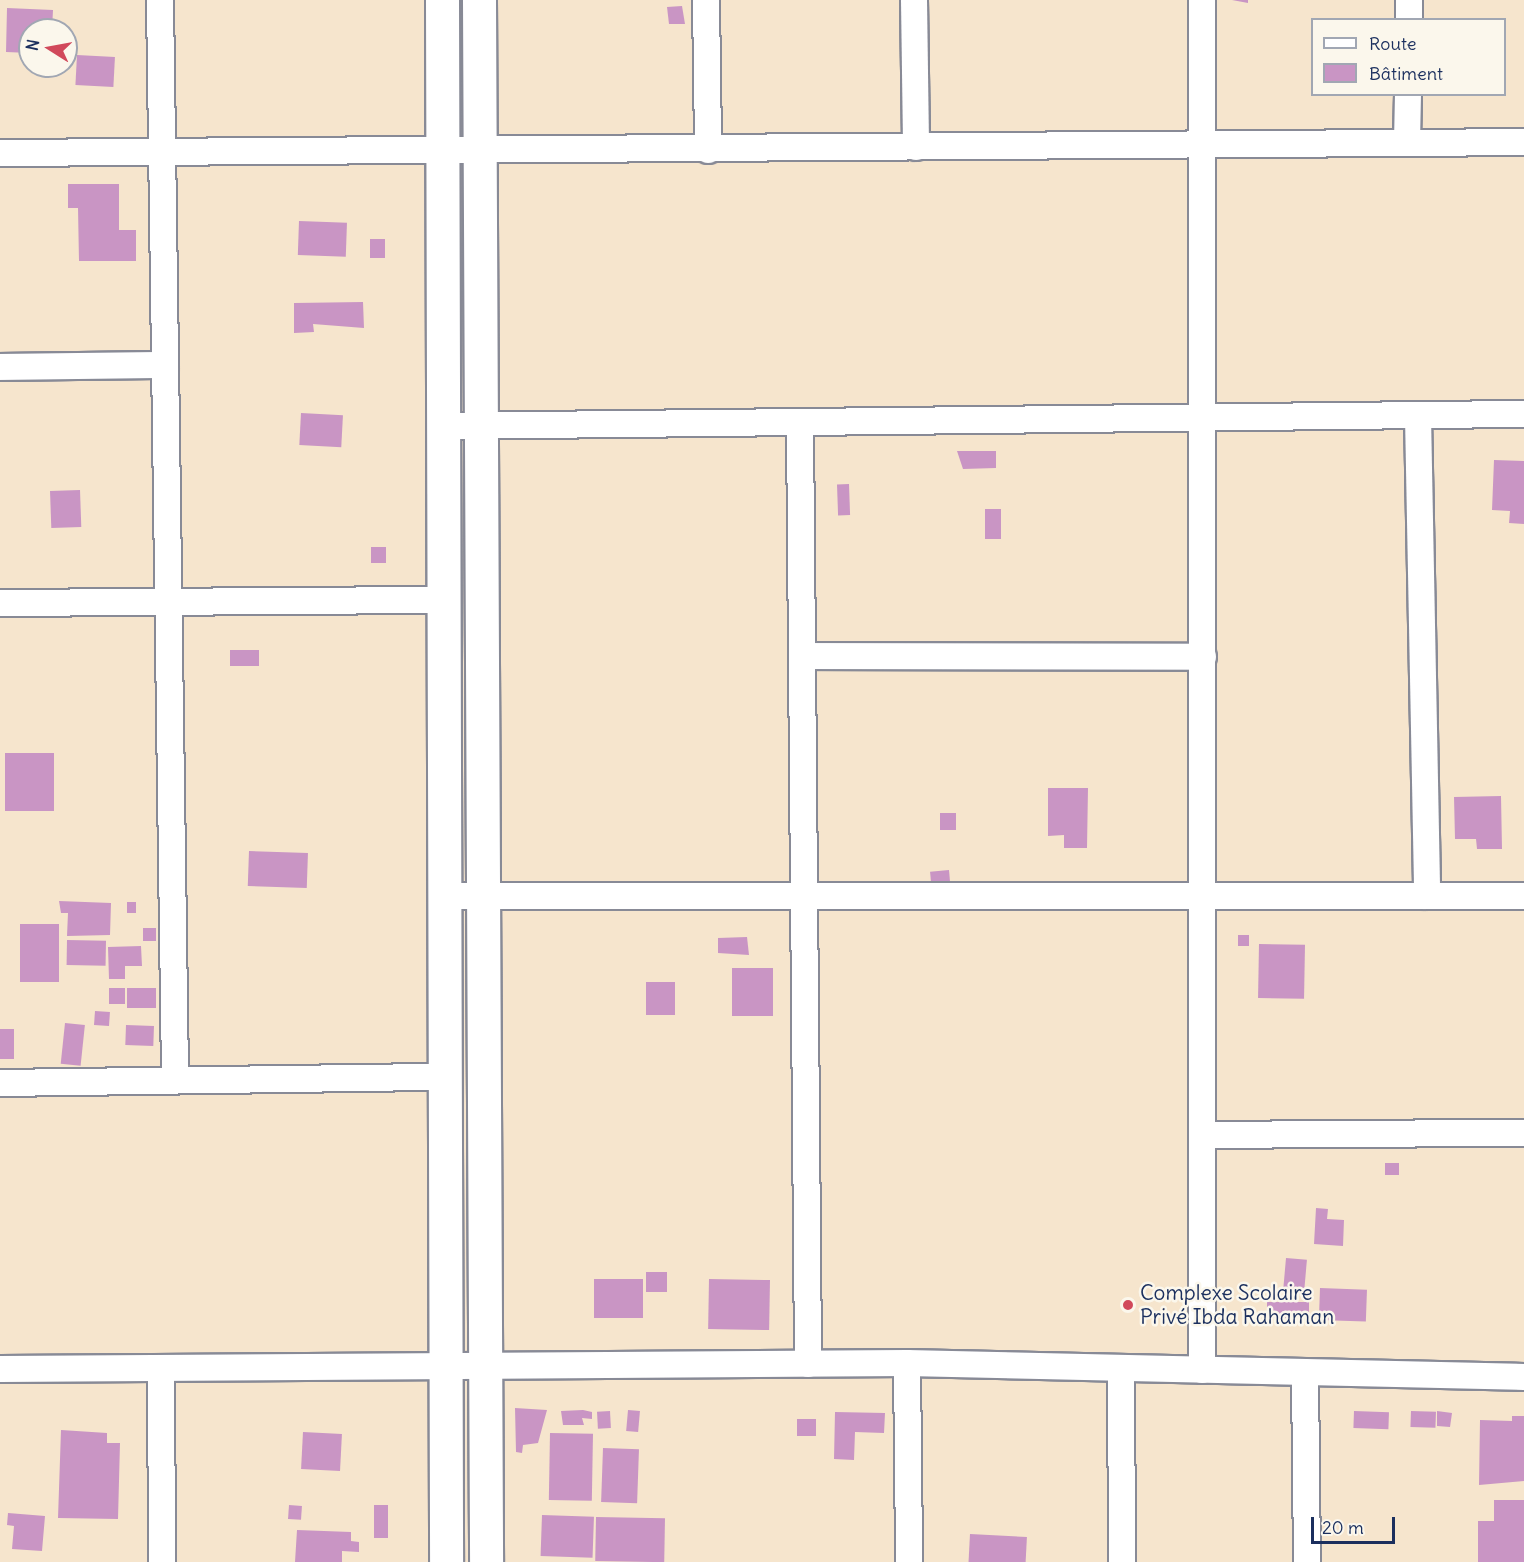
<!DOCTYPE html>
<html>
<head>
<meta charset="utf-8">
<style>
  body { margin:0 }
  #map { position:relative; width:1524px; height:1562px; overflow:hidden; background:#f6e5cd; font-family:Delius,sans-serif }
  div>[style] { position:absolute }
  .building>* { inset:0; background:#c995c4; transform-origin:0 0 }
  .roads { filter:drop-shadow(2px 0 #888a96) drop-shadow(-2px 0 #888a96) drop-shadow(0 2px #888a96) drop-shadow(0 -2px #888a96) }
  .minor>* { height:26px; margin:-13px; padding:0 13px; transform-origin:13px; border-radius:13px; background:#fff }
  .tertiary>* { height:33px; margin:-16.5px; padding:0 16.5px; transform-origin:16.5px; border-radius:16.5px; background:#fff }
  .dots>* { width:16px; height:16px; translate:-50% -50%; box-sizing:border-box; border:3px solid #fbf7ec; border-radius:50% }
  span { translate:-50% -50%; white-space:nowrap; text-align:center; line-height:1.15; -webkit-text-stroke:5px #fbf7ec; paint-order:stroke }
  .poi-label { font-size:21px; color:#1b2f5e }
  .left { translate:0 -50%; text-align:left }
  .legend { position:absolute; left:1311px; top:18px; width:195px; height:78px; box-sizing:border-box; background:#fbf7ec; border:2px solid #a1a7b3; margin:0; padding:8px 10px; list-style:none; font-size:18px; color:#1b2f5e }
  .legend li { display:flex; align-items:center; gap:12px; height:30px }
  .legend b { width:30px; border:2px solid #a1a7b3 }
  .north { position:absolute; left:18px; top:18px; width:60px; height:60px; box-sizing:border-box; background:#fbf7ec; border:2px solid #a1a7b3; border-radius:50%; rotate:281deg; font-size:16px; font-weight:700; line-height:24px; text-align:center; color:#1b2f5e }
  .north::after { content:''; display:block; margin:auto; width:21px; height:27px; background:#d1495b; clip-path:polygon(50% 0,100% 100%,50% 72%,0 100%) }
  .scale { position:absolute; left:1311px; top:1517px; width:84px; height:27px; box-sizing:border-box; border:3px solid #1b2f5e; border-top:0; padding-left:8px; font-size:18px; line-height:21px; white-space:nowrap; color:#1b2f5e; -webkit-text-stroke:4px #fbf7ec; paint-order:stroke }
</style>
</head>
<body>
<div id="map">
  <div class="building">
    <i style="clip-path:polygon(1232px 0,1248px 0,1248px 3px)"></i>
    <i style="clip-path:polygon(682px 6px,685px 24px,669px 24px,667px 7px)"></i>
    <i style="clip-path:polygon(7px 8px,53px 10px,52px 30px,30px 30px,30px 53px,6px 52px)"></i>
    <i style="left:77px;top:55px;width:38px;height:30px;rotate:3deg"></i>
    <i style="clip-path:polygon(68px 184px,119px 184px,119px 230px,136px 230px,136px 261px,79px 261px,78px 208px,68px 208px)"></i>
    <i style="left:299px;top:221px;width:48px;height:34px;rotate:2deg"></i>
    <i style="left:370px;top:239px;width:15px;height:19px"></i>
    <i style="clip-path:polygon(363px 302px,364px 328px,313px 324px,314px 332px,294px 333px,294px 303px)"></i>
    <i style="left:301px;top:413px;width:42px;height:32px;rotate:3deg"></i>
    <i style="clip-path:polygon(957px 451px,996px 451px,996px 468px,963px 469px)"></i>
    <i style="clip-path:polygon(1494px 460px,1524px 461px,1524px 524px,1509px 523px,1510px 511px,1492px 510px)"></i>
    <i style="left:849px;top:484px;width:31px;height:12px;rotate:88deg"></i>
    <i style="left:80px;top:490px;width:37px;height:30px;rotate:88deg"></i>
    <i style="left:985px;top:509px;width:16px;height:30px"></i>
    <i style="left:371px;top:547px;width:15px;height:16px"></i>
    <i style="left:259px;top:650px;width:16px;height:29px;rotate:90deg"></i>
    <i style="left:5px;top:753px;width:49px;height:58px"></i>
    <i style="clip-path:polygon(1048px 788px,1088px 788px,1087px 848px,1064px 848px,1064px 835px,1048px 836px)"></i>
    <i style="clip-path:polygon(1501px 796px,1502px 849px,1477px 849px,1476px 839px,1455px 839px,1454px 797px)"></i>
    <i style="left:940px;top:813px;width:16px;height:17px"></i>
    <i style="left:249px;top:851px;width:59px;height:35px;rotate:2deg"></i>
    <i style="left:949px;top:870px;width:11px;height:19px;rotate:85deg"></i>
    <i style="clip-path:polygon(59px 901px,111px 903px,110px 935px,67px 936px,68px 913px,61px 913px)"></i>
    <i style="left:127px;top:902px;width:9px;height:11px"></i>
    <i style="left:20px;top:924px;width:39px;height:58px"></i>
    <i style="left:156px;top:928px;width:13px;height:13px;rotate:90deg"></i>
    <i style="left:1238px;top:935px;width:11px;height:11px"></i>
    <i style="clip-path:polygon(747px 937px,749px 955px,718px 953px,718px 938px)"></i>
    <i style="left:67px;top:940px;width:39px;height:25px;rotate:1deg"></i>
    <i style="left:1259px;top:944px;width:46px;height:54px;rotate:1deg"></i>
    <i style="clip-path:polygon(141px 946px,142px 966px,125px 966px,125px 979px,109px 979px,108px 947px)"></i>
    <i style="left:773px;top:968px;width:48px;height:41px;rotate:90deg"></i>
    <i style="left:646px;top:982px;width:29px;height:33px"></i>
    <i style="left:109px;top:988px;width:16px;height:16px"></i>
    <i style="left:156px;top:988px;width:20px;height:29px;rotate:90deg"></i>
    <i style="left:95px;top:1011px;width:15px;height:14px;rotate:4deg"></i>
    <i style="left:65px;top:1023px;width:20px;height:41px;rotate:6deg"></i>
    <i style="left:126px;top:1025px;width:28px;height:20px;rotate:2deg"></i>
    <i style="left:0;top:1029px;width:14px;height:30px"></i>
    <i style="left:1385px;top:1163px;width:14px;height:12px"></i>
    <i style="clip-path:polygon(1316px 1208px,1328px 1209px,1327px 1219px,1344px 1220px,1343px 1246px,1314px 1244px)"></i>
    <i style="left:1286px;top:1258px;width:21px;height:35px;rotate:5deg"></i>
    <i style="left:646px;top:1272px;width:21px;height:20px"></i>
    <i style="left:643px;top:1279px;width:39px;height:49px;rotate:90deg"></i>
    <i style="left:709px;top:1279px;width:61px;height:50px;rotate:1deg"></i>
    <i style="left:1320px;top:1288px;width:47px;height:32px;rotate:2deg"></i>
    <i style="left:1267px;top:1302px;width:42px;height:16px"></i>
    <i style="clip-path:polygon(515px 1408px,547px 1410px,538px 1443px,523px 1445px,522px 1453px,516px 1452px)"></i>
    <i style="clip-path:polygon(583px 1410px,592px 1412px,592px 1419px,582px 1418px,584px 1425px,563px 1425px,561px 1411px)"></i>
    <i style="left:628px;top:1410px;width:12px;height:21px;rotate:5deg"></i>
    <i style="left:610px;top:1411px;width:17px;height:13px;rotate:87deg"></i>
    <i style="left:1354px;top:1411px;width:35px;height:17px;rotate:2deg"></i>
    <i style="left:1411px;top:1411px;width:25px;height:16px;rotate:2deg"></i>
    <i style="clip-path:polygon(1437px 1411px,1452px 1413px,1450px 1427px,1437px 1426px)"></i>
    <i style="clip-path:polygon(835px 1412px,885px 1413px,884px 1433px,855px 1432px,854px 1460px,834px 1459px)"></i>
    <i style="clip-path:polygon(1512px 1416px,1524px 1416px,1524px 1481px,1479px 1485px,1480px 1420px,1512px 1421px)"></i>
    <i style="left:797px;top:1419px;width:19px;height:17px"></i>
    <i style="clip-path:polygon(61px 1430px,107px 1433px,107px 1443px,120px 1443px,118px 1519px,58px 1518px)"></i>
    <i style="left:303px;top:1432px;width:39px;height:37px;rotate:3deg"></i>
    <i style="left:550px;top:1433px;width:43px;height:67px;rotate:1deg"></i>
    <i style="left:603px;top:1448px;width:36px;height:54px;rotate:2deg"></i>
    <i style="clip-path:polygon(1494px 1500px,1524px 1500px,1524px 1562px,1478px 1562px,1478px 1521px,1494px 1521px)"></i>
    <i style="left:289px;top:1505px;width:13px;height:14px;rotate:4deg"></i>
    <i style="left:374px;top:1505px;width:14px;height:33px"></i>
    <i style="clip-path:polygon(8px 1513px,45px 1516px,42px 1551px,12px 1549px,14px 1526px,7px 1525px)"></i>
    <i style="left:542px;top:1515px;width:52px;height:41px;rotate:2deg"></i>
    <i style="left:596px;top:1517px;width:69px;height:44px;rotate:1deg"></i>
    <i style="clip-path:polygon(297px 1530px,351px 1532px,351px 1541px,359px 1542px,359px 1552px,342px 1551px,342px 1562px,295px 1562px)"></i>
    <i style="left:970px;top:1534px;width:57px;height:28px;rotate:3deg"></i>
  </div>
  <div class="roads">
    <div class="minor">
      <i style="left:160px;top:0;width:1080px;rotate:89.2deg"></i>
      <i style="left:706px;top:0;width:150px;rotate:89.2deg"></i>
      <i style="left:914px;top:0;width:147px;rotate:89.2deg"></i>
      <i style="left:1409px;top:20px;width:20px;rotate:-90deg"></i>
      <i style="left:1407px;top:142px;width:48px;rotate:-88.8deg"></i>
      <i style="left:0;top:153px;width:1524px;rotate:-0.41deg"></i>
      <i style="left:0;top:367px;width:165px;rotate:-0.7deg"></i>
      <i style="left:1418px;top:416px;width:480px;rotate:88.9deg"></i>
      <i style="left:800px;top:422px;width:942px;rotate:89.51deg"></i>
      <i style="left:443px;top:426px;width:1081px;rotate:-0.64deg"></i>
      <i style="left:0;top:603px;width:444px;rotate:-0.4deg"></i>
      <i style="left:802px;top:656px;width:401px;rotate:0.1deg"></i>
      <i style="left:445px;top:896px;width:1079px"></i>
      <i style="left:0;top:1083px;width:445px;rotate:-0.8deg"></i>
      <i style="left:1202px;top:1135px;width:322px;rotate:-0.4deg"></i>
      <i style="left:907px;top:1363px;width:199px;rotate:89.4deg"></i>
      <i style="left:161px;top:1368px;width:194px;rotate:89.7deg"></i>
      <i style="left:1121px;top:1368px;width:194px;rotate:89.7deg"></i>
      <i style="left:0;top:1369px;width:907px;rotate:-0.38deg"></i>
      <i style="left:907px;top:1363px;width:617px;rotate:1.3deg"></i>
      <i style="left:1202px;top:1370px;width:1370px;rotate:-90deg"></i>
      <i style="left:1305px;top:1373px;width:189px;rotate:89.4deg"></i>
    </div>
    <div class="tertiary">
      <i style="left:442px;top:0;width:1562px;rotate:89.85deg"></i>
      <i style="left:479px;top:0;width:1562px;rotate:89.74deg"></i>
    </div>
  </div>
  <div class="dots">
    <i style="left:1128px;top:1305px;background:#d1495b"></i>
  </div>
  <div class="poi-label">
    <span class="left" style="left:1140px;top:1305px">Complexe Scolaire<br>Privé Ibda Rahaman</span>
  </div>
  <ul class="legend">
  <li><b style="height:8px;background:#fff"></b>Route</li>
  <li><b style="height:16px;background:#c995c4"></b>Bâtiment</li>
  </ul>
  <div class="north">N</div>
  <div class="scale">20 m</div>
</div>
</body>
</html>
